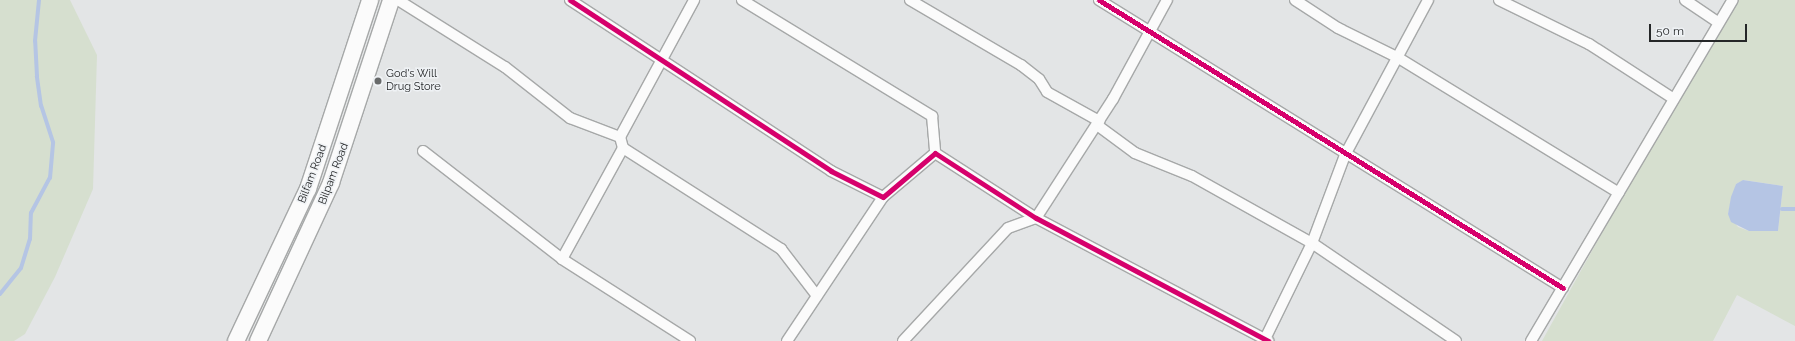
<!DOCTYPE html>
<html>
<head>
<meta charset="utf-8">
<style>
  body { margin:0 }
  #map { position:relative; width:1795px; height:341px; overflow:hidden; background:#e3e5e6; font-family:Raleway,sans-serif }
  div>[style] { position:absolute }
  .green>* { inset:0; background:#d6dfcf }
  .water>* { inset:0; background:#b5c5e4 }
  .stream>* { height:4px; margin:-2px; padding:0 2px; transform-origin:2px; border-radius:2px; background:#b5c5e4 }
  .roads { filter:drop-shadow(1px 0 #a6a8a8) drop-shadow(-1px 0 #a6a8a8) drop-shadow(0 1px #a6a8a8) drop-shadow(0 -1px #a6a8a8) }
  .street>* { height:10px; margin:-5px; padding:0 5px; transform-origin:5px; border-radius:5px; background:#fbfbfb }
  .primary>* { height:16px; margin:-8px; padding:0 8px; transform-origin:8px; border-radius:8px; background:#fbfbfb }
  .cycleway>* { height:5px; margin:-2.5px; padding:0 2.5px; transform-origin:2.5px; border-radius:2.5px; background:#d6006c }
  .dots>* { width:11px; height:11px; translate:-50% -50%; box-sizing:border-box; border:2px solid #eff2f5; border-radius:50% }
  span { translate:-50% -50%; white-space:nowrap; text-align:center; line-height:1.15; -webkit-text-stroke:3px #eff2f5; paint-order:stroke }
  .poi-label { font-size:11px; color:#252728 }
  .left { translate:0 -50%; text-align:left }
  .street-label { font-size:11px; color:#252728 }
  .scale { position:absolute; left:1649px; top:24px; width:98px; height:18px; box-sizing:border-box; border:2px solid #252728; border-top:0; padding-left:5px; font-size:12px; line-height:14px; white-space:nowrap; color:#252728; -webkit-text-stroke:3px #eff2f5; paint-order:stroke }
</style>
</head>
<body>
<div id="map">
  <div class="green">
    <i style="clip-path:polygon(0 0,70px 0,97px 55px,93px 189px,55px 277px,25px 334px,14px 341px,0 341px)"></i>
    <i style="clip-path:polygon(evenodd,1731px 0,1795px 0,1795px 326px,1737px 295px,1713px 341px,1542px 341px,1731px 0,1744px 180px,1783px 186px,1778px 231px,1749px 231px,1738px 227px,1728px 214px,1736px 184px,1744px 180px)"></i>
  </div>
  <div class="water">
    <i style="clip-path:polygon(1743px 180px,1783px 186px,1778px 231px,1749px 231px,1731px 222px,1728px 214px,1731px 197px,1736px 184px)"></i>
  </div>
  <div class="stream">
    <i style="left:1782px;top:209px;width:13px"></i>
    <i style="left:0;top:294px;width:33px;rotate:-51deg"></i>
    <i style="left:21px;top:268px;width:30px;rotate:-73deg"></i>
    <i style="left:30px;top:239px;width:26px;rotate:-88deg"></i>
    <i style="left:31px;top:213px;width:40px;rotate:-62deg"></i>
    <i style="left:50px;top:178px;width:36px;rotate:-85deg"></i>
    <i style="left:53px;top:142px;width:38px;rotate:-108deg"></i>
    <i style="left:41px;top:106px;width:30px;rotate:-98deg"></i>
    <i style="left:37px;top:76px;width:35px;rotate:-93deg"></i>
    <i style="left:35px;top:41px;width:41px;rotate:-84.4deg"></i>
  </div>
  <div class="roads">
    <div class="street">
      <i style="left:398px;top:0;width:126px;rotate:32.1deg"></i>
      <i style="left:505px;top:67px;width:83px;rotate:38.1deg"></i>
      <i style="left:570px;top:118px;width:53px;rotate:20.8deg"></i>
      <i style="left:570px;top:0;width:312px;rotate:33.2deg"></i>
      <i style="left:831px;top:171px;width:58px;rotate:26.6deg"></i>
      <i style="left:883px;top:197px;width:68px;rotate:-40.2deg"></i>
      <i style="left:935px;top:153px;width:120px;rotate:32.8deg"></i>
      <i style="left:1036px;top:218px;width:263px;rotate:27.9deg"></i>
      <i style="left:742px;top:0;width:223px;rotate:31.4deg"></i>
      <i style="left:932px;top:116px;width:37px;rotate:85deg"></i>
      <i style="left:910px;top:0;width:129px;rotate:30.4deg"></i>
      <i style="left:1021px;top:65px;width:23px;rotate:38deg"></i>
      <i style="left:1039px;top:79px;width:15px;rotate:58deg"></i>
      <i style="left:1047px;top:92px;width:60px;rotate:29.1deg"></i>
      <i style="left:1099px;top:0;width:546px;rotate:31.83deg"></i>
      <i style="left:1295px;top:0;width:51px;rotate:33.1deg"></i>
      <i style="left:1338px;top:28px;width:66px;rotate:26.2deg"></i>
      <i style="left:1397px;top:57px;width:260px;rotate:31.5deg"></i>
      <i style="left:1499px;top:0;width:100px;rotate:26.1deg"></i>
      <i style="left:1589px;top:44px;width:101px;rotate:32.9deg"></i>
      <i style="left:1685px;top:0;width:40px;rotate:34deg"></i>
      <i style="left:1097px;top:125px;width:47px;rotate:36.4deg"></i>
      <i style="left:1135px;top:153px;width:61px;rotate:22deg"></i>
      <i style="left:1192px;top:176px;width:137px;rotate:29.2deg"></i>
      <i style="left:1312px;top:243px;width:174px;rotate:34.2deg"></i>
      <i style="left:623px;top:148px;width:188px;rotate:32.6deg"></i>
      <i style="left:781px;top:249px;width:59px;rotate:52.5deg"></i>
      <i style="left:423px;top:151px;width:176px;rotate:37.8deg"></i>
      <i style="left:562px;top:259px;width:152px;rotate:32.6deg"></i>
      <i style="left:562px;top:259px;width:127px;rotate:-61.2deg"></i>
      <i style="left:623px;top:148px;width:11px;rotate:-105deg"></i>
      <i style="left:620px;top:137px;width:156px;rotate:-61.6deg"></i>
      <i style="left:787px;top:341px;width:173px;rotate:-56.3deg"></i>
      <i style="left:903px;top:341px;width:154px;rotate:-47.1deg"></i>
      <i style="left:1008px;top:228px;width:30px;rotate:-20deg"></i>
      <i style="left:1036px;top:218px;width:142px;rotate:-57.1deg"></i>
      <i style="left:1113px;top:99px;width:113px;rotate:-61.4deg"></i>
      <i style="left:1264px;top:341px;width:109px;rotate:-63.9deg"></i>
      <i style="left:1312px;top:243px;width:94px;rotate:-69.4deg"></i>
      <i style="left:1345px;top:155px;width:176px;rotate:-61.8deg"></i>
      <i style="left:1531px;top:341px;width:396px;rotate:-59.4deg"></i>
    </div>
    <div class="primary">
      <i style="left:236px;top:341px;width:168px;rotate:-64.7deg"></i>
      <i style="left:308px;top:189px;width:199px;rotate:-71.8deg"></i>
      <i style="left:258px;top:341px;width:174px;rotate:-65.2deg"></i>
      <i style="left:331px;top:183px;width:193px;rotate:-71.8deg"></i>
    </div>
  </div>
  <div class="cycleway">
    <i style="left:570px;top:0;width:312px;rotate:33.2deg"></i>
    <i style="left:831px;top:171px;width:58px;rotate:26.6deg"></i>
    <i style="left:883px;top:197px;width:68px;rotate:-40.2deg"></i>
    <i style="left:935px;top:153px;width:120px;rotate:32.8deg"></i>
    <i style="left:1036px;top:218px;width:263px;rotate:27.9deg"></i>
    <i style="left:1099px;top:0;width:546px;rotate:31.83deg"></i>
  </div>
  <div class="dots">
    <i style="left:378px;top:81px;background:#686a6a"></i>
  </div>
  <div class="poi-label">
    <span class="left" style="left:386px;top:81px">God's Will<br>Drug Store</span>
  </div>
  <div class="street-label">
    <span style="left:313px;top:174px;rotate:-69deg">Bilfam Road</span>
    <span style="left:334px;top:174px;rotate:-69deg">Bilpam Road</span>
  </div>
  <div class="scale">50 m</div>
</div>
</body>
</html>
